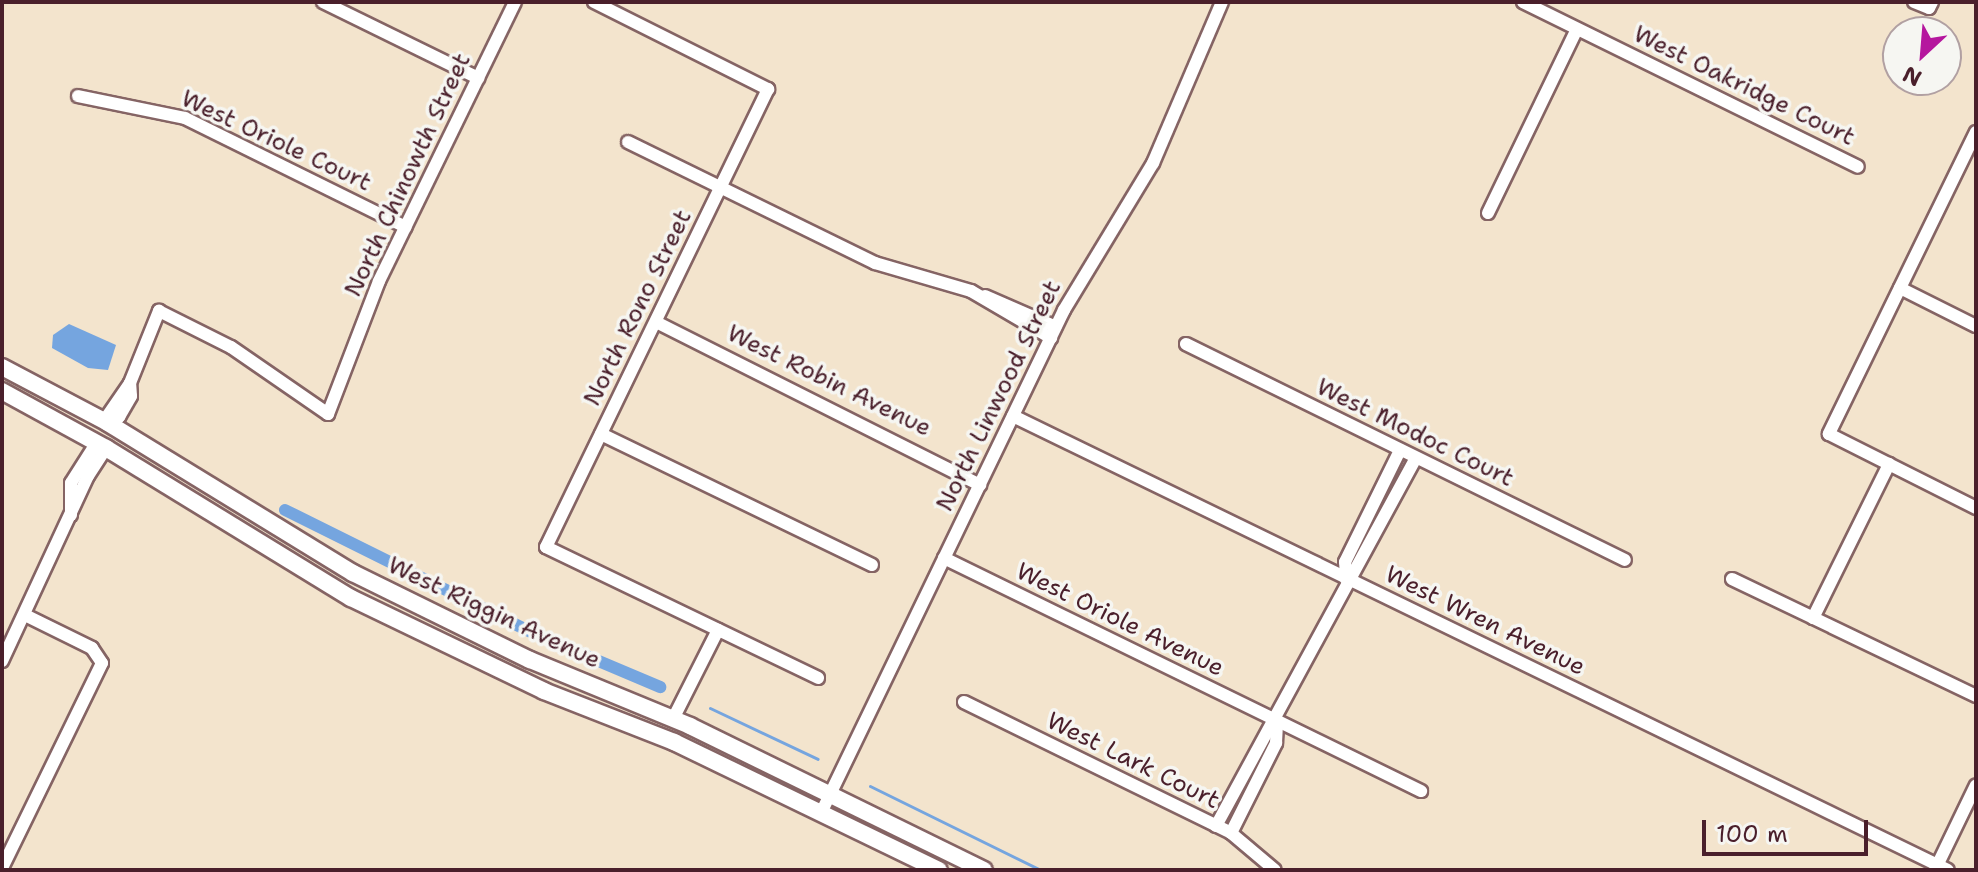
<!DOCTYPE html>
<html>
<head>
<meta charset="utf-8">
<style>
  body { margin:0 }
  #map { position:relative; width:1978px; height:872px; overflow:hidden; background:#f3e4cd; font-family:"Shantell Sans",sans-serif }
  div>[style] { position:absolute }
  .water>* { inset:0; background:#75a5df }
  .stream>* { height:3px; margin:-1.5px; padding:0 1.5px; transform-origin:1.5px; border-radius:1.5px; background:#75a5df }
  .canal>* { height:12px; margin:-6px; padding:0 6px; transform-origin:6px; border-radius:6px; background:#75a5df }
  .roads { filter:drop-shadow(2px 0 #856464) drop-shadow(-2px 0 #856464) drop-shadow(0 2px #856464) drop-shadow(0 -2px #856464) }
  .minor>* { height:12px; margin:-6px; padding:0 6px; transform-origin:6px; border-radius:6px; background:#fff }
  .major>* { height:16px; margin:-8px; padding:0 8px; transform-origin:8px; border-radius:8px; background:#fff }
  span { translate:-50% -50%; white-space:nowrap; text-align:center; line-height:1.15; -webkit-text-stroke:7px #f6f6f2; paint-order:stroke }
  .street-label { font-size:24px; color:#4a1f2b }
  .frame { position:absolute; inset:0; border:4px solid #4a1f2b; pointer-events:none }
  .north { position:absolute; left:1882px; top:16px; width:80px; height:80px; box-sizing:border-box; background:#f6f6f2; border:2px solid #b1a0a2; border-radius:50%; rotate:206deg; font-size:22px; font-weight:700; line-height:32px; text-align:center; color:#4a1f2b }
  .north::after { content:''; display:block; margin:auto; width:28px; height:36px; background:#b5179e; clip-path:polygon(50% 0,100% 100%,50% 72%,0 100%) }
  .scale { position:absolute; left:1702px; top:820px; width:166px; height:36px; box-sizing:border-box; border:4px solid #4a1f2b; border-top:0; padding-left:10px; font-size:24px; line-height:28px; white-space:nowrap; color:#4a1f2b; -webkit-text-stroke:6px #f6f6f2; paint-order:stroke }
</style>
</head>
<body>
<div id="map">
  <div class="water">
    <i style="clip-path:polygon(69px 324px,116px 345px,108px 370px,88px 368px,52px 348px,53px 335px)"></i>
  </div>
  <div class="stream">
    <i style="left:710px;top:708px;width:119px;rotate:25.3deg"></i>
    <i style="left:870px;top:786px;width:191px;rotate:26.2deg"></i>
  </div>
  <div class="canal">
    <i style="left:285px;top:510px;width:281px;rotate:26.4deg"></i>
    <i style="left:537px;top:635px;width:134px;rotate:22.9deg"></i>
  </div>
  <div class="roads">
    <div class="minor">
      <i style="left:323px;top:2px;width:173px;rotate:26.1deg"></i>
      <i style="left:594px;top:2px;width:195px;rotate:26.6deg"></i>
      <i style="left:768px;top:89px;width:509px;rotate:115.86deg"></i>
      <i style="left:546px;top:547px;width:302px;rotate:25.7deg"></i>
      <i style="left:1523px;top:2px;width:373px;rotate:26.2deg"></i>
      <i style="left:1914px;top:2px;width:16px;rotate:22deg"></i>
      <i style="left:1929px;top:8px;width:7px;rotate:-63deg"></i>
      <i style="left:78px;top:96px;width:109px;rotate:11.6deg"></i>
      <i style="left:185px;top:118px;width:246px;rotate:26.3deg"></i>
      <i style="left:1976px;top:132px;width:336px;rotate:116deg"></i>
      <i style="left:1829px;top:434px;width:165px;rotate:26.7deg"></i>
      <i style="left:628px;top:142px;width:275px;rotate:26.1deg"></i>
      <i style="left:875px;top:263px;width:100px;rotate:16.3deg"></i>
      <i style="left:971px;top:291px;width:93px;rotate:30.4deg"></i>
      <i style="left:1488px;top:213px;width:204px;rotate:-64.2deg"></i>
      <i style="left:1900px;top:288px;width:85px;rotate:26.6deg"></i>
      <i style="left:985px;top:296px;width:77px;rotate:23.6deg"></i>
      <i style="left:656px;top:322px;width:363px;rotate:26.7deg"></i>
      <i style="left:1186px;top:344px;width:489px;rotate:26.2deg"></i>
      <i style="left:1013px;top:416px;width:1039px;rotate:25.9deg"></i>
      <i style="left:104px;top:421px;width:46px;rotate:-55.6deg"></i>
      <i style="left:130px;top:383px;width:78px;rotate:-68.1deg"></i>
      <i style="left:159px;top:311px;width:80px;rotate:26.6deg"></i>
      <i style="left:231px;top:347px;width:118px;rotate:34.6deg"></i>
      <i style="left:328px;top:414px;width:142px;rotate:-69deg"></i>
      <i style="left:379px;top:281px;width:310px;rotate:-64deg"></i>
      <i style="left:108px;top:423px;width:13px;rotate:-29deg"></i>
      <i style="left:119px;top:417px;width:24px;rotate:-60deg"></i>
      <i style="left:131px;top:396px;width:13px;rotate:-94deg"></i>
      <i style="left:601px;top:434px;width:301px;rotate:25.8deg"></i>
      <i style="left:71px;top:515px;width:32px;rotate:-90deg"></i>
      <i style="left:71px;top:483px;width:49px;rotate:-57.6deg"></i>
      <i style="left:944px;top:558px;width:531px;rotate:26.03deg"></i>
      <i style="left:1346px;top:579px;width:17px;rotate:-93deg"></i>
      <i style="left:1345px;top:562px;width:125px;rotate:-63.8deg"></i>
      <i style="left:1732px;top:579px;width:271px;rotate:25.6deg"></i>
      <i style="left:1813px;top:618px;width:172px;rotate:-63.7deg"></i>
      <i style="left:2px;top:661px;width:204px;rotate:-65.1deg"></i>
      <i style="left:88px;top:476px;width:33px;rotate:-57deg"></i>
      <i style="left:964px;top:702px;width:297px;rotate:26.1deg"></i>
      <i style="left:1231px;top:833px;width:57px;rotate:40.1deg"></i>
      <i style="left:673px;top:719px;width:100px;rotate:-63.2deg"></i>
      <i style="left:821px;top:813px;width:559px;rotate:-64.21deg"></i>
      <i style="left:1064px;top:310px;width:172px;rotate:-58.8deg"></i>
      <i style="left:1153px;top:163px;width:175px;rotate:-66.8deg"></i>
      <i style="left:1216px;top:826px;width:419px;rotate:-61.5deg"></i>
      <i style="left:1231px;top:833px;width:101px;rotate:-63.4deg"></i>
      <i style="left:1276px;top:743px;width:22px;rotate:-87deg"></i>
      <i style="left:2px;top:868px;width:228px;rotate:-64deg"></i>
      <i style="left:102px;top:663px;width:18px;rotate:-124deg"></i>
      <i style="left:92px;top:648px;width:75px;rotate:-153.8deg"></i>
      <i style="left:1935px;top:870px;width:94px;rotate:-64.2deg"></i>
    </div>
    <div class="major">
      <i style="left:2px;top:367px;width:120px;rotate:27.8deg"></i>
      <i style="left:108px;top:423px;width:287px;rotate:31.5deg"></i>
      <i style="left:353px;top:573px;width:197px;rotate:26.2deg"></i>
      <i style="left:530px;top:660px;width:173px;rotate:22.4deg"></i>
      <i style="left:690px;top:726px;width:327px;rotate:26.1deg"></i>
      <i style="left:2px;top:391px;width:119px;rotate:28.7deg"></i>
      <i style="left:106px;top:448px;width:287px;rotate:31.5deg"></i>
      <i style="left:351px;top:598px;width:214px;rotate:25.7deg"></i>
      <i style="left:544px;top:691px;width:140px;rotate:21.4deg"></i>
      <i style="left:674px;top:742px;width:294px;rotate:25.8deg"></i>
    </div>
  </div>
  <div class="street-label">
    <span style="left:1744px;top:86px;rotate:26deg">West Oakridge Court</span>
    <span style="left:276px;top:141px;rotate:25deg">West Oriole Court</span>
    <span style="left:408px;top:175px;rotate:-65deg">North Chinowth Street</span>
    <span style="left:638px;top:308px;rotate:-64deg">North Rono Street</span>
    <span style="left:829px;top:381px;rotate:26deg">West Robin Avenue</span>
    <span style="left:999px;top:396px;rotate:-64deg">North Linwood Street</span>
    <span style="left:1415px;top:433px;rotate:26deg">West Modoc Court</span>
    <span style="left:494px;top:613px;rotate:25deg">West Riggin Avenue</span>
    <span style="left:1120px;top:620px;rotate:26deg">West Oriole Avenue</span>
    <span style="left:1485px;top:621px;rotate:26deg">West Wren Avenue</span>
    <span style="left:1133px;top:761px;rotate:26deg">West Lark Court</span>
  </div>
  <div class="frame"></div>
  <div class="north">N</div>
  <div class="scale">100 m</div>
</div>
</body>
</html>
